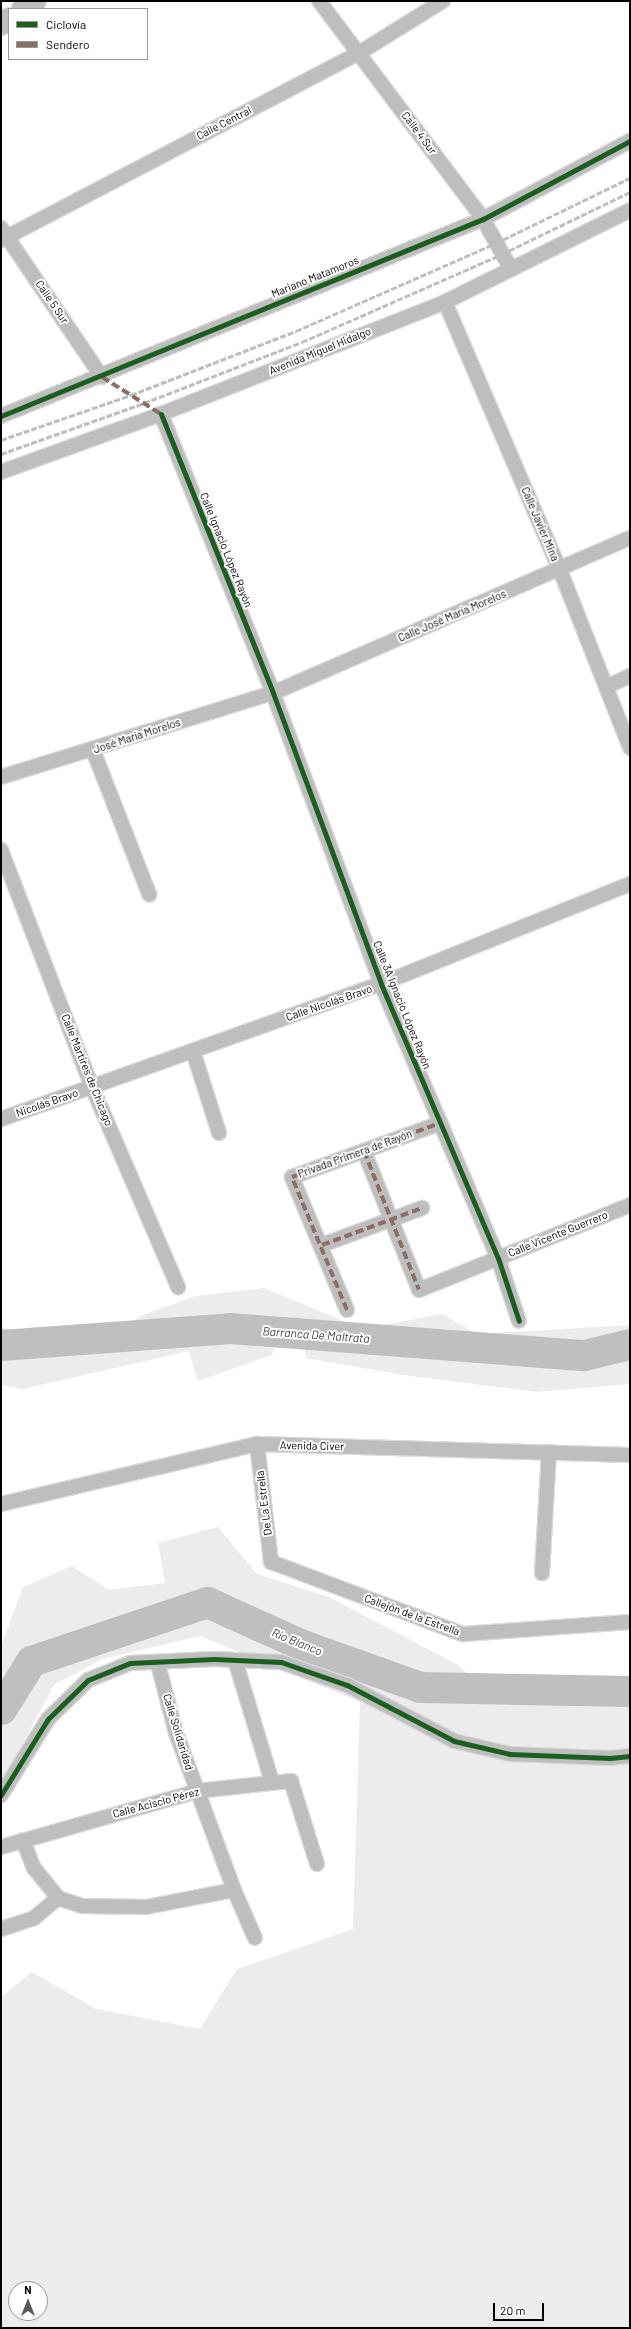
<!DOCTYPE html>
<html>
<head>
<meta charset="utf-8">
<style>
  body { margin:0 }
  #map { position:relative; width:631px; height:2329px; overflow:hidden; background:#fff; font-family:Barlow,sans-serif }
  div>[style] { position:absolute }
  .green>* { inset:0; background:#ececec }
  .river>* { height:31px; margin:-15.5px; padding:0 15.5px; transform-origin:15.5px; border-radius:15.5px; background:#bfbfbf }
  .roads { filter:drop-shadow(1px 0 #dbdbdb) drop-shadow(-1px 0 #dbdbdb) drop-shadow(0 1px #dbdbdb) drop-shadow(0 -1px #dbdbdb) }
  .minor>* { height:14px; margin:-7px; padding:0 7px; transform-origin:7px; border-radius:7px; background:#bebebe }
  .primary>* { height:22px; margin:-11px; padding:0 11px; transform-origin:11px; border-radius:11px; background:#bebebe }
  .rail>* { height:3px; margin-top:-1.5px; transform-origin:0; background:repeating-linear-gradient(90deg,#bebebe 0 6px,transparent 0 8px) }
  .quiet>* { height:4px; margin-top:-2px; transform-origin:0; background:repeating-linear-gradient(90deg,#8d6e63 0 8px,transparent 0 12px) }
  .cycleway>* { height:5px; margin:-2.5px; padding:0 2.5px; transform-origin:2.5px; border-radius:2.5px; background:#1b5e20 }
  span { translate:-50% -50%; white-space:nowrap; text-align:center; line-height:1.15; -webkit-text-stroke:4px #fff; paint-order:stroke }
  .street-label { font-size:11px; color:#000 }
  .water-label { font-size:12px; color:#444; font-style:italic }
  .frame { position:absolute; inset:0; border:2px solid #000; pointer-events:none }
  .legend { position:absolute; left:8px; top:8px; width:140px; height:52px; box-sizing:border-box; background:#fff; border:1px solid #999; margin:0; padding:5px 7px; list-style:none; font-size:12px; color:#000 }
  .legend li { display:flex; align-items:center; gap:8px; height:20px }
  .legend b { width:20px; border:1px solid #999 }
  .north { position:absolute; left:8px; top:2281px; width:40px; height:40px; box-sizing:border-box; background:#fff; border:1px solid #999; border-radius:50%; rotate:0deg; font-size:11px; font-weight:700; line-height:16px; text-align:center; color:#000 }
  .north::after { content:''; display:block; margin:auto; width:14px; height:18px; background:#595959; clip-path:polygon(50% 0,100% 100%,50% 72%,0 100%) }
  .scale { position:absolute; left:493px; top:2303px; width:51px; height:18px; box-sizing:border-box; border:2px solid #000; border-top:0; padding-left:5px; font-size:12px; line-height:14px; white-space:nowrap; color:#000; -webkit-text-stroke:3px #fff; paint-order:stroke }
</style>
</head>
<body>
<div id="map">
  <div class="green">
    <i style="clip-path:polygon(264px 1288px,363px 1329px,442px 1314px,477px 1334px,630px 1325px,630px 1384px,537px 1392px,403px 1375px,306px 1358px,304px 1342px,279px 1334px,272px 1355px,198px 1381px,189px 1351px,23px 1389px,1px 1385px,1px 1327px,86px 1348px,143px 1315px,196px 1296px)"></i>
    <i style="clip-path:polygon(evenodd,218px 1527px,257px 1574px,329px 1597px,458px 1665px,500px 1702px,617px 1705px,630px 1701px,630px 2328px,1px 2328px,1px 1997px,32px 1972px,96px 2009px,200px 2029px,237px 1969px,353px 1929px,360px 1702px,200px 1636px,102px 1659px,54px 1685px,1px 1784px,1px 1646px,23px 1587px,72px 1566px,109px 1590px,165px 1583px,158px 1543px,218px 1527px,16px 2289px,40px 2289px,40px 2313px,16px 2313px,16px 2289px)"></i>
  </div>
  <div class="river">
    <i style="left:1px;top:1345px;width:230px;rotate:-4.2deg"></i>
    <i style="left:230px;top:1328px;width:355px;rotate:4.4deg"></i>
    <i style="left:584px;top:1355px;width:47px;rotate:-13.4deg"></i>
    <i style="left:1px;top:1709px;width:57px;rotate:-58deg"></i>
    <i style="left:31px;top:1661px;width:186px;rotate:-18.5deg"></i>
    <i style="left:207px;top:1602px;width:102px;rotate:24.3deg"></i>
    <i style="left:300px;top:1644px;width:127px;rotate:19.7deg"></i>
    <i style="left:420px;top:1687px;width:210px;rotate:1.1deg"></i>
  </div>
  <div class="roads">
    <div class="minor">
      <i style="left:319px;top:1px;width:273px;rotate:53deg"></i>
      <i style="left:483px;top:219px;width:57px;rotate:60.8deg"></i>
      <i style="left:1px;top:228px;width:180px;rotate:55.9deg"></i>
      <i style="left:1px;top:240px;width:404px;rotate:-27.6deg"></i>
      <i style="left:359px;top:53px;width:99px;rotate:-31.8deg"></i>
      <i style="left:445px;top:302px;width:292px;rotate:66.8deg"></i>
      <i style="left:560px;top:570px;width:191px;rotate:68.5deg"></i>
      <i style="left:161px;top:414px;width:301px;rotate:68.1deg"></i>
      <i style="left:273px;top:693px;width:310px;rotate:69.6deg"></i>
      <i style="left:381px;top:984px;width:298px;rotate:66.9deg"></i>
      <i style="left:498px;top:1258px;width:66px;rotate:71.6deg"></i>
      <i style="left:1px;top:416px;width:521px;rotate:-22.23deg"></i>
      <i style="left:483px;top:219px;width:166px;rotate:-28deg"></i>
      <i style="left:1px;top:472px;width:170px;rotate:-19.9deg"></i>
      <i style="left:161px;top:414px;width:305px;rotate:-21.5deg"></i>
      <i style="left:445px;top:302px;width:207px;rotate:-26.4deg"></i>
      <i style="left:606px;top:687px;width:26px;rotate:-25deg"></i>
      <i style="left:93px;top:750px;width:155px;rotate:68.7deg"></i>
      <i style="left:1px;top:777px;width:285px;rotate:-17.2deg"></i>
      <i style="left:273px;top:693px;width:389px;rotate:-23.5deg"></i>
      <i style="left:1px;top:850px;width:254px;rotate:69deg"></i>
      <i style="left:92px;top:1087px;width:218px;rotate:66.7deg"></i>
      <i style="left:193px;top:1051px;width:86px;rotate:72.4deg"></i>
      <i style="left:1px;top:1119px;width:403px;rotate:-19.6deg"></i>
      <i style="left:381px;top:984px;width:268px;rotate:-21.9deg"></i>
      <i style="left:364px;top:1151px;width:149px;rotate:68.4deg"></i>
      <i style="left:419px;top:1290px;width:227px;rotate:-21.9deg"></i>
      <i style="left:322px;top:1245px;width:107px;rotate:-20.3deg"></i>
      <i style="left:347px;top:1310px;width:144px;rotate:-112.5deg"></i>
      <i style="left:292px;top:1177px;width:158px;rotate:-20deg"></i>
      <i style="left:257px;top:1444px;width:119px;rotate:83.2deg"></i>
      <i style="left:271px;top:1562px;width:205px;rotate:20.6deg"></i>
      <i style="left:463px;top:1634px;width:167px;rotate:-4.1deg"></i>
      <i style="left:1px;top:1504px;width:263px;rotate:-13.2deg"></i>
      <i style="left:257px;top:1444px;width:373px;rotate:1.7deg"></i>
      <i style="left:542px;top:1573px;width:121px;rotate:-86.7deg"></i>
      <i style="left:235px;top:1660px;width:127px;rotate:73.1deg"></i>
      <i style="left:158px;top:1664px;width:71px;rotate:75.4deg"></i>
      <i style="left:176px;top:1733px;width:167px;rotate:69.7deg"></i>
      <i style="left:234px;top:1890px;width:52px;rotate:66.4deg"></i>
      <i style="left:1px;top:1795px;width:89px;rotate:-58.3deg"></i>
      <i style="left:48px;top:1719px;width:56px;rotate:-44.3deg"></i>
      <i style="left:88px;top:1680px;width:45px;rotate:-22deg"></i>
      <i style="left:130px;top:1663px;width:84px;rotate:-2.7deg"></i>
      <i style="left:214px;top:1659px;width:67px;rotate:2.6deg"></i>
      <i style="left:281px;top:1662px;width:70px;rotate:19.2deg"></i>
      <i style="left:347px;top:1685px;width:121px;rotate:27.6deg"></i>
      <i style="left:454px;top:1741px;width:57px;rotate:13.1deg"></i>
      <i style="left:510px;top:1754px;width:100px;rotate:2.3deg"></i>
      <i style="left:610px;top:1758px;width:20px;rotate:-6deg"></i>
      <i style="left:23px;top:1840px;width:30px;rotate:69deg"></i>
      <i style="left:34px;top:1868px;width:38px;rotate:51deg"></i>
      <i style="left:1px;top:1847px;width:204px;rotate:-15.9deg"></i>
      <i style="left:197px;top:1791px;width:95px;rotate:-6.1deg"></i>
      <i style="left:291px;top:1781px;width:87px;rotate:72.6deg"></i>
      <i style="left:58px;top:1898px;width:26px;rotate:18deg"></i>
      <i style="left:83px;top:1906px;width:63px;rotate:0.9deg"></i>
      <i style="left:146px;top:1907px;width:90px;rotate:-10.9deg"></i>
      <i style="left:1px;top:1929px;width:35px;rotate:-18deg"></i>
      <i style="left:34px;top:1918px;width:31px;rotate:-40deg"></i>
    </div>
    <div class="primary">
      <i style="left:23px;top:9px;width:14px;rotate:-34deg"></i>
      <i style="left:1px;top:24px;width:9px;rotate:-32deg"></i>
    </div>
  </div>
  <div class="rail">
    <i style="left:1px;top:440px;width:138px;rotate:-19.1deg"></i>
    <i style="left:131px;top:395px;width:177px;rotate:-21.2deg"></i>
    <i style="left:296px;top:331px;width:219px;rotate:-23.7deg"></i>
    <i style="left:496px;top:243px;width:149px;rotate:-25.9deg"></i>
    <i style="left:1px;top:454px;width:152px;rotate:-19.6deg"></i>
    <i style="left:144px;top:403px;width:169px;rotate:-21.1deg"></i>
    <i style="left:302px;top:342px;width:219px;rotate:-23.7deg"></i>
    <i style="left:502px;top:254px;width:142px;rotate:-25.8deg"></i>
  </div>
  <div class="quiet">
    <i style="left:102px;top:377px;width:70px;rotate:32.1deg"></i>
    <i style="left:364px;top:1151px;width:149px;rotate:68.4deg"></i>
    <i style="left:322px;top:1245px;width:107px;rotate:-20.3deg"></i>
    <i style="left:347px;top:1310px;width:144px;rotate:-112.5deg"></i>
    <i style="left:292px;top:1177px;width:158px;rotate:-20deg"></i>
  </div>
  <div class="cycleway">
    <i style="left:161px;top:414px;width:301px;rotate:68.1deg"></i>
    <i style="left:273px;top:693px;width:310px;rotate:69.6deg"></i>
    <i style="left:381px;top:984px;width:298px;rotate:66.9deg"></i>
    <i style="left:498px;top:1258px;width:66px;rotate:71.6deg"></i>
    <i style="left:1px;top:416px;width:521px;rotate:-22.23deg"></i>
    <i style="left:483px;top:219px;width:166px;rotate:-28deg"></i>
    <i style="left:1px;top:1795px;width:89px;rotate:-58.3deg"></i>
    <i style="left:48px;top:1719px;width:56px;rotate:-44.3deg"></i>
    <i style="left:88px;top:1680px;width:45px;rotate:-22deg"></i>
    <i style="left:130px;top:1663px;width:84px;rotate:-2.7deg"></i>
    <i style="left:214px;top:1659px;width:67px;rotate:2.6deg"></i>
    <i style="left:281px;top:1662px;width:70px;rotate:19.2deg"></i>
    <i style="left:347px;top:1685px;width:121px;rotate:27.6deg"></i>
    <i style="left:454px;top:1741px;width:57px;rotate:13.1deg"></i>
    <i style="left:510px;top:1754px;width:100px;rotate:2.3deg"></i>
    <i style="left:610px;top:1758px;width:20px;rotate:-6deg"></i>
  </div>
  <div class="street-label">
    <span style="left:224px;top:123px;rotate:-27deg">Calle Central</span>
    <span style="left:419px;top:133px;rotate:53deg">Calle 4 Sur</span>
    <span style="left:315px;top:277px;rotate:-22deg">Mariano Matamoros</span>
    <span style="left:52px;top:302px;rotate:56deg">Calle 5 Sur</span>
    <span style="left:320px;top:351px;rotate:-22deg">Avenida Miguel Hidalgo</span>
    <span style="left:540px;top:524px;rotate:67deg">Calle Javier Mina</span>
    <span style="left:226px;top:550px;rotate:68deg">Calle Ignacio López Rayón</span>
    <span style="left:452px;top:616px;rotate:-23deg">Calle José María Morelos</span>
    <span style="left:137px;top:736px;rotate:-18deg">José María Morelos</span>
    <span style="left:329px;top:1003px;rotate:-19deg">Calle Nicolás Bravo</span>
    <span style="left:402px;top:1005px;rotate:68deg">Calle 3A Ignacio López Rayón</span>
    <span style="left:87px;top:1070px;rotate:68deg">Calle Mártires de Chicago</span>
    <span style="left:47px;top:1103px;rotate:-19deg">Nicolás Bravo</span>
    <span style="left:355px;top:1154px;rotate:-20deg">Privada Primera de Rayón</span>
    <span style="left:558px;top:1234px;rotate:-22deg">Calle Vicente Guerrero</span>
    <span style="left:312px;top:1446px;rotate:1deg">Avenida Civer</span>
    <span style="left:264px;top:1503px;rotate:-97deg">De La Estrella</span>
    <span style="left:412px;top:1615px;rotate:20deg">Callejón de la Estrella</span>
    <span style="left:178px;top:1732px;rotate:73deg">Calle Solidaridad</span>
    <span style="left:156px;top:1803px;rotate:-15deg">Calle Acisclo Pérez</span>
  </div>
  <div class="water-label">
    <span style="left:316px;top:1335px;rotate:4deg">Barranca De Maltrata</span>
    <span style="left:297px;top:1642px;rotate:22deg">Río Blanco</span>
  </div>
  <div class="frame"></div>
  <ul class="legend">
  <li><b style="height:5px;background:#1b5e20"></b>Ciclovía</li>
  <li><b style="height:5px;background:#8d6e63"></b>Sendero</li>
  </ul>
  <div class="north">N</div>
  <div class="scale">20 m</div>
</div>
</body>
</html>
